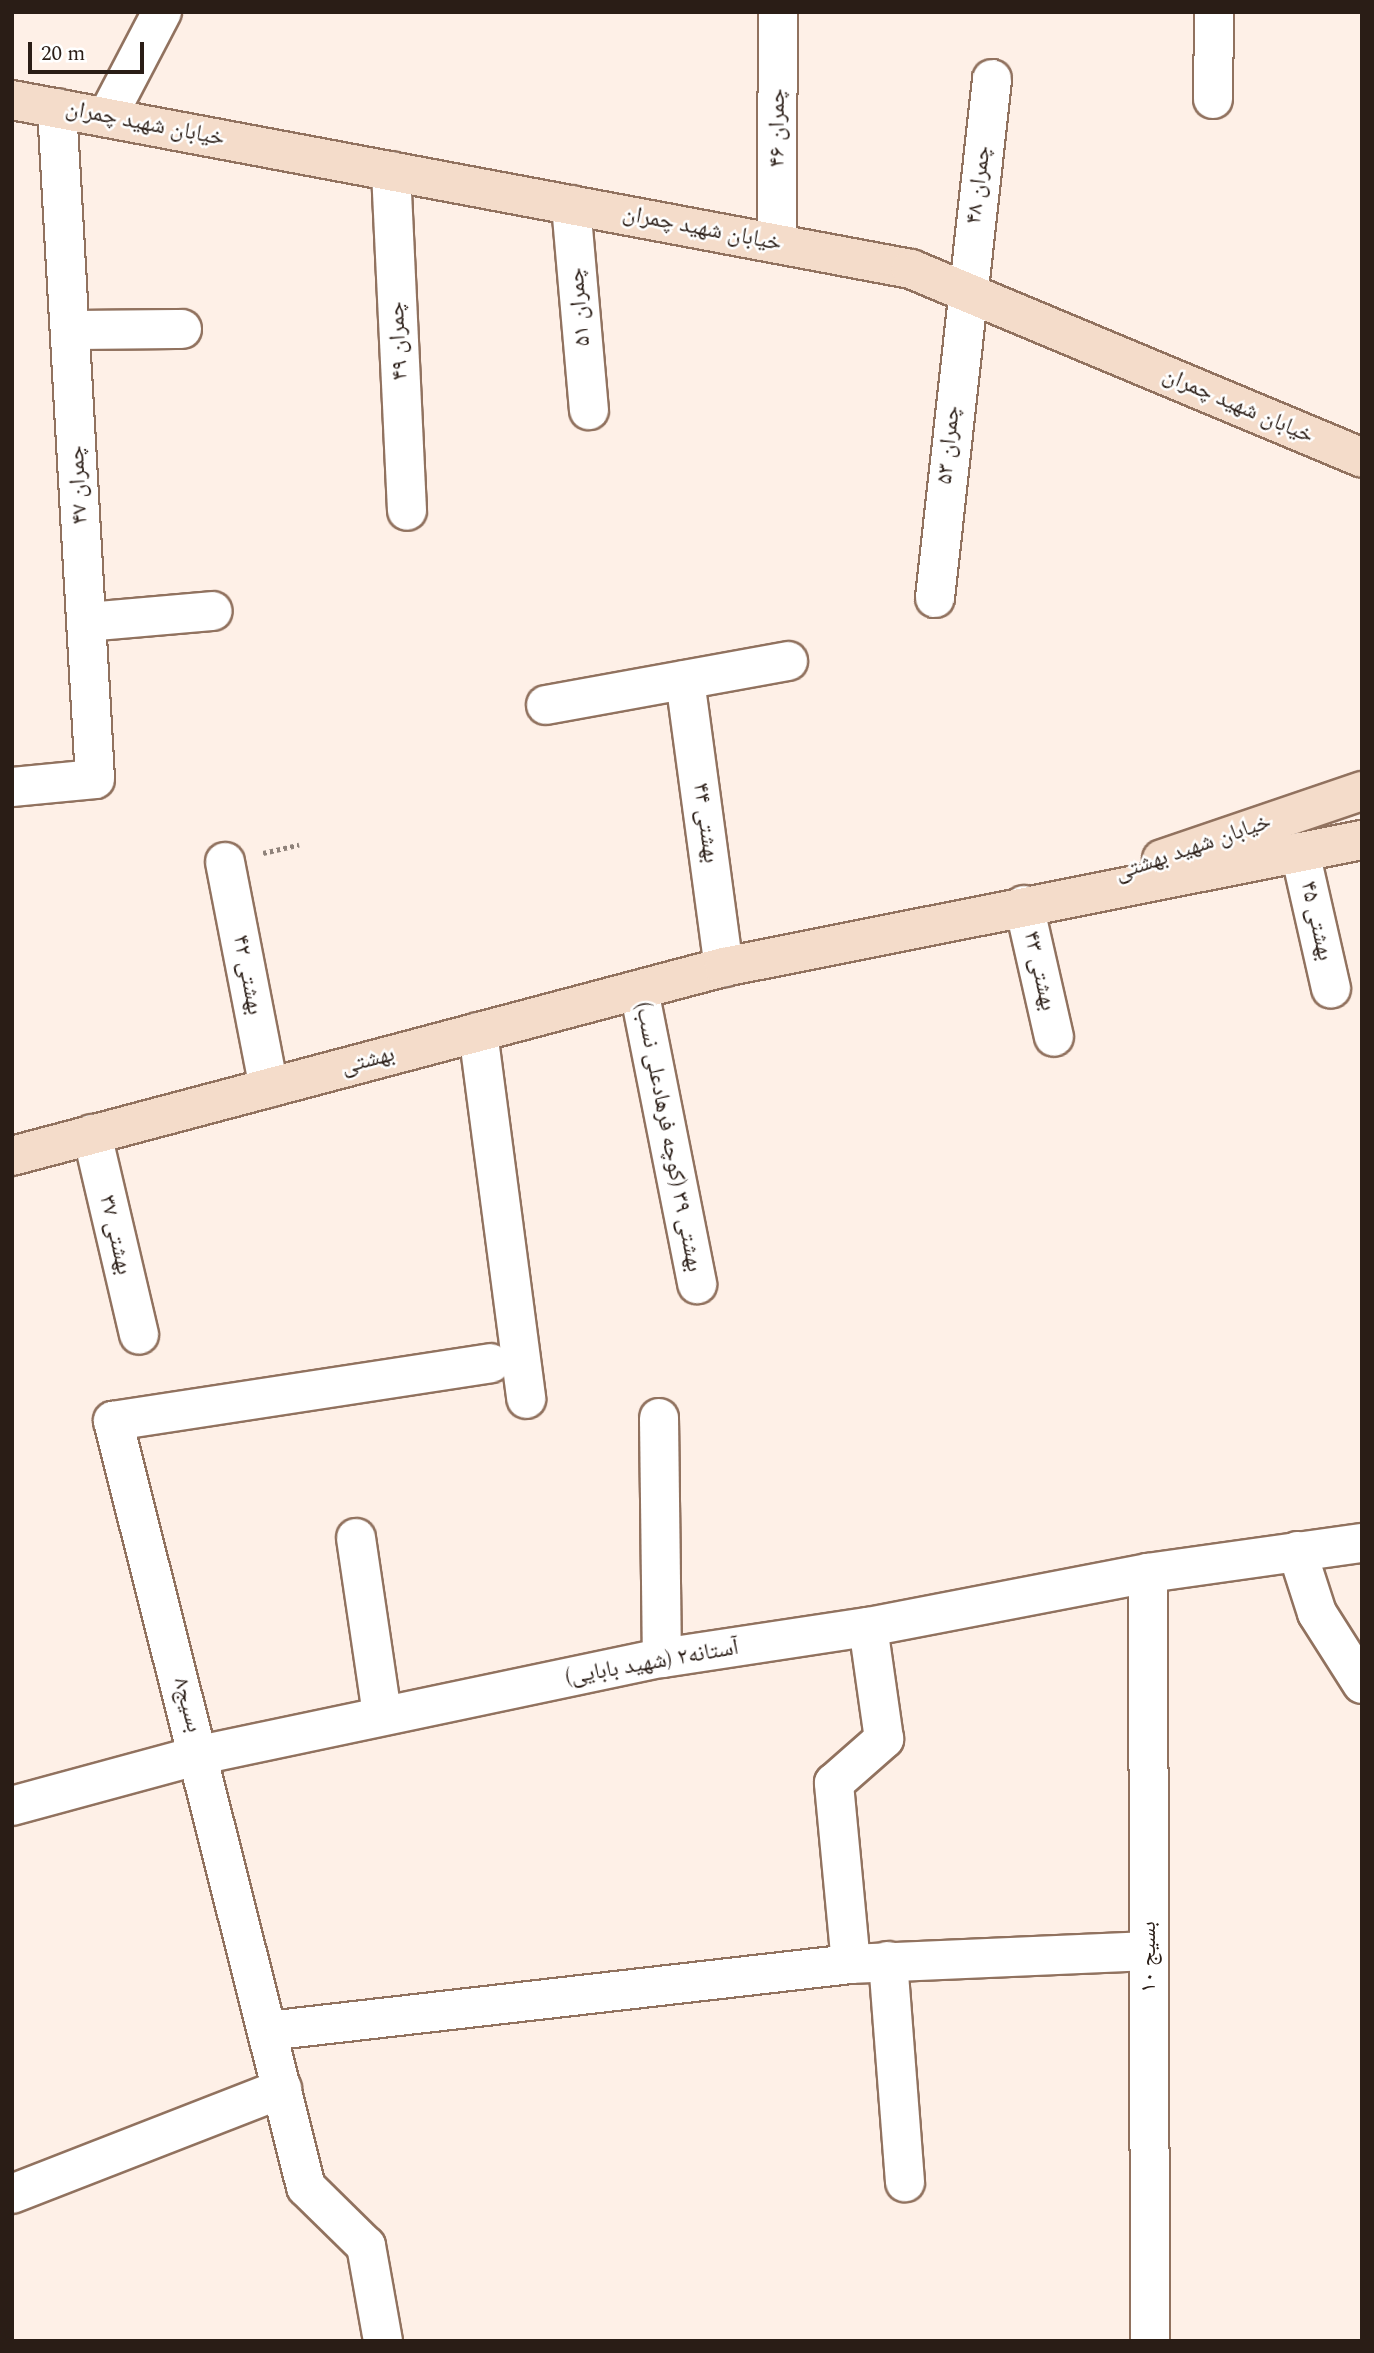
<!DOCTYPE html>
<html>
<head>
<meta charset="utf-8">
<style>
  body { margin:0 }
  #map { position:relative; width:1374px; height:2353px; overflow:hidden; background:#fef0e7; font-family:Spectral,"Noto Naskh Arabic",serif }
  div>[style] { position:absolute }
  .path>* { height:4.5px; margin-top:-2.25px; transform-origin:0; background:repeating-linear-gradient(90deg,#8f827a 0 3.5px,transparent 0 7px) }
  .roads { filter:drop-shadow(2px 0 #91725f) drop-shadow(-2px 0 #91725f) drop-shadow(0 2px #91725f) drop-shadow(0 -2px #91725f) }
  .street>* { height:38px; margin:-19px; padding:0 19px; transform-origin:19px; border-radius:19px; background:#fff }
  .secondary>* { height:38px; margin:-19px; padding:0 19px; transform-origin:19px; border-radius:19px; background:#f4dcca }
  span { translate:-50% -50%; white-space:nowrap; text-align:center; line-height:1.15; -webkit-text-stroke:5px #fff; paint-order:stroke }
  .street-label { font-size:23px; color:#2a1d16 }
  .frame { position:absolute; inset:0; border:14px solid #2a1d16; pointer-events:none }
  .scale { position:absolute; left:28px; top:42px; width:116px; height:32px; box-sizing:border-box; border:4px solid #2a1d16; border-top:0; padding-left:9px; font-size:21px; line-height:24px; white-space:nowrap; color:#2a1d16; -webkit-text-stroke:5px #fff; paint-order:stroke }
</style>
</head>
<body>
<div id="map">
  <div class="path">
    <i style="left:263px;top:853px;width:37px;rotate:-13deg"></i>
  </div>
  <div class="roads">
    <div class="street">
      <i style="left:1213px;top:99px;width:87px;rotate:-89.3deg"></i>
      <i style="left:107px;top:117px;width:119px;rotate:-62.4deg"></i>
      <i style="left:391px;top:171px;width:340px;rotate:87.3deg"></i>
      <i style="left:571px;top:205px;width:206px;rotate:85deg"></i>
      <i style="left:777px;top:243px;width:231px;rotate:-89.8deg"></i>
      <i style="left:70px;top:330px;width:112px;rotate:-0.5deg"></i>
      <i style="left:935px;top:598px;width:522px;rotate:-83.73deg"></i>
      <i style="left:87px;top:622px;width:126px;rotate:-5deg"></i>
      <i style="left:685px;top:680px;width:290px;rotate:82.3deg"></i>
      <i style="left:546px;top:705px;width:246px;rotate:-10.3deg"></i>
      <i style="left:12px;top:787px;width:83px;rotate:-5.5deg"></i>
      <i style="left:95px;top:779px;width:672px;rotate:-93.24deg"></i>
      <i style="left:1300px;top:852px;width:140px;rotate:77.2deg"></i>
      <i style="left:225px;top:862px;width:230px;rotate:79deg"></i>
      <i style="left:1024px;top:905px;width:135px;rotate:77.2deg"></i>
      <i style="left:639px;top:990px;width:300px;rotate:78.8deg"></i>
      <i style="left:478px;top:1032px;width:370px;rotate:82.5deg"></i>
      <i style="left:92px;top:1134px;width:206px;rotate:76.8deg"></i>
      <i style="left:659px;top:1418px;width:240px;rotate:89.3deg"></i>
      <i style="left:356px;top:1538px;width:178px;rotate:81.6deg"></i>
      <i style="left:1297px;top:1551px;width:65px;rotate:72.1deg"></i>
      <i style="left:1317px;top:1613px;width:84px;rotate:57.6deg"></i>
      <i style="left:1148px;top:1573px;width:768px;rotate:89.85deg"></i>
      <i style="left:12px;top:1806px;width:195px;rotate:-15.2deg"></i>
      <i style="left:200px;top:1755px;width:472px;rotate:-11.9deg"></i>
      <i style="left:662px;top:1658px;width:208px;rotate:-8.6deg"></i>
      <i style="left:868px;top:1627px;width:285px;rotate:-10.9deg"></i>
      <i style="left:1148px;top:1573px;width:216px;rotate:-8deg"></i>
      <i style="left:888px;top:1961px;width:222px;rotate:85.6deg"></i>
      <i style="left:851px;top:1964px;width:182px;rotate:-95.4deg"></i>
      <i style="left:834px;top:1783px;width:67px;rotate:-41.3deg"></i>
      <i style="left:884px;top:1739px;width:113px;rotate:-98.1deg"></i>
      <i style="left:268px;top:2031px;width:587px;rotate:-6.56deg"></i>
      <i style="left:851px;top:1964px;width:297px;rotate:-2.5deg"></i>
      <i style="left:12px;top:2194px;width:290px;rotate:-21.3deg"></i>
      <i style="left:383px;top:2341px;width:97px;rotate:-100.1deg"></i>
      <i style="left:366px;top:2246px;width:84px;rotate:-135.5deg"></i>
      <i style="left:306px;top:2187px;width:790px;rotate:-104.14deg"></i>
      <i style="left:113px;top:1421px;width:382px;rotate:-8.7deg"></i>
    </div>
    <div class="secondary">
      <i style="left:12px;top:100px;width:915px;rotate:10.65deg"></i>
      <i style="left:911px;top:269px;width:489px;rotate:22.7deg"></i>
      <i style="left:1162px;top:859px;width:211px;rotate:-18.8deg"></i>
      <i style="left:12px;top:1156px;width:737px;rotate:-14.87deg"></i>
      <i style="left:724px;top:967px;width:651px;rotate:-11.26deg"></i>
    </div>
  </div>
  <div class="street-label">
    <span style="left:145px;top:124px;rotate:11deg">خیابان شهید چمران</span>
    <span style="left:778px;top:128px;rotate:-90deg">چمران ۴۶</span>
    <span style="left:979px;top:185px;rotate:-83deg">چمران ۴۸</span>
    <span style="left:702px;top:229px;rotate:11deg">خیابان شهید چمران</span>
    <span style="left:580px;top:307px;rotate:-95deg">چمران ۵۱</span>
    <span style="left:399px;top:341px;rotate:-93deg">چمران ۴۹</span>
    <span style="left:1238px;top:406px;rotate:23deg">خیابان شهید چمران</span>
    <span style="left:949px;top:445px;rotate:-84deg">چمران ۵۳</span>
    <span style="left:79px;top:485px;rotate:-93deg">چمران ۴۷</span>
    <span style="left:705px;top:823px;rotate:82deg">بهشتی ۴۴</span>
    <span style="left:1193px;top:848px;rotate:-19deg">خیابان شهید بهشتی</span>
    <span style="left:1316px;top:921px;rotate:77deg">بهشتی ۴۵</span>
    <span style="left:1039px;top:971px;rotate:77deg">بهشتی ۴۳</span>
    <span style="left:247px;top:975px;rotate:79deg">بهشتی ۴۲</span>
    <span style="left:368px;top:1061px;rotate:-15deg">بهشتی</span>
    <span style="left:668px;top:1137px;rotate:79deg">بهشتی ۳۹ (کوچه فرهادعلی نسب)</span>
    <span style="left:115px;top:1235px;rotate:77deg">بهشتی ۳۷</span>
    <span style="left:652px;top:1663px;rotate:-10deg">آستانه۲ (شهید بابایی)</span>
    <span style="left:187px;top:1705px;rotate:75deg">بسیج۸</span>
    <span style="left:1149px;top:1957px;rotate:-90deg">بسیج ۱۰</span>
  </div>
  <div class="frame"></div>
  <div class="scale">20 m</div>
</div>
</body>
</html>
